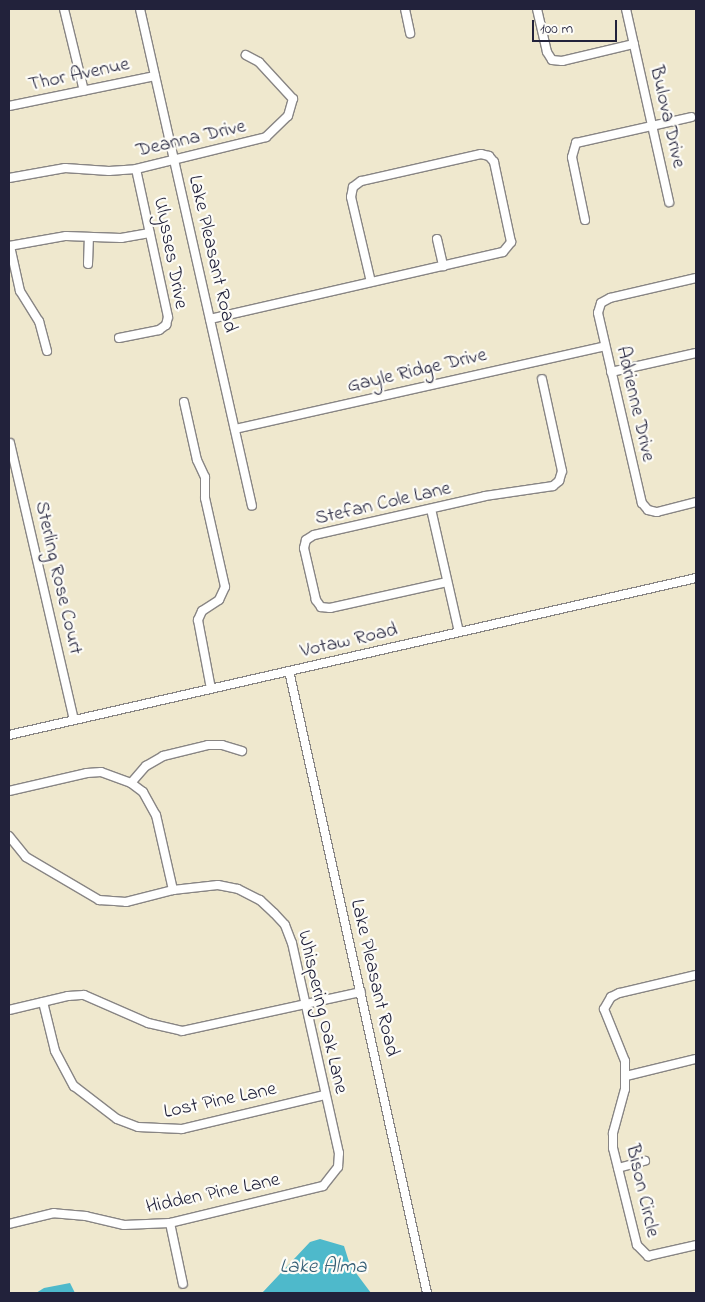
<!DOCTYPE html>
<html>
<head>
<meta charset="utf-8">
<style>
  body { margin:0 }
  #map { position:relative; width:705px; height:1302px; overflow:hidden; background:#efe8ce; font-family:"Indie Flower",sans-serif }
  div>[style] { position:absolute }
  .water>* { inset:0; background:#4eb9cb }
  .roads { filter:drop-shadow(1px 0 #888584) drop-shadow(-1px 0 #888584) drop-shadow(0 1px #888584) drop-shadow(0 -1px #888584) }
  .minor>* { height:8px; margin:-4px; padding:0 4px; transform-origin:4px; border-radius:4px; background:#fff }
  span { translate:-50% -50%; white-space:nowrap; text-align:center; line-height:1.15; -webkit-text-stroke:4.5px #fdfcf7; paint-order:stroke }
  .street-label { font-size:20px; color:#22223b }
  .water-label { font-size:21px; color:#345e75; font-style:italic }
  .frame { position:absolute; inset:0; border:10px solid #22223b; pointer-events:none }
  .scale { position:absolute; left:532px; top:20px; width:85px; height:22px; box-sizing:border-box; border:2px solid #22223b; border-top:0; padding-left:6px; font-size:15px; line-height:18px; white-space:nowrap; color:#22223b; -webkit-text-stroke:4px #fdfcf7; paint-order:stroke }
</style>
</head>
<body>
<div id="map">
  <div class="water">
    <i style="clip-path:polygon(320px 1239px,344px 1246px,350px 1265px,371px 1293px,262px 1293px,310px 1242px)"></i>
    <i style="clip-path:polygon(70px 1283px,75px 1293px,36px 1293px,44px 1288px)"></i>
  </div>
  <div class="roads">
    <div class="minor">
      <i style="left:64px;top:9px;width:84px;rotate:76.3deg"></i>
      <i style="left:140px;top:9px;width:509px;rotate:77.3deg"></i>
      <i style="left:405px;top:9px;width:25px;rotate:78deg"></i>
      <i style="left:537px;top:9px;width:44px;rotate:76.9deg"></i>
      <i style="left:547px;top:52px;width:9px;rotate:58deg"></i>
      <i style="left:552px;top:60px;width:10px;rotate:6deg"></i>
      <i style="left:562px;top:61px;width:74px;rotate:-13.3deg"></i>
      <i style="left:626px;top:9px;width:198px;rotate:77.4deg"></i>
      <i style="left:9px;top:106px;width:149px;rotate:-11.6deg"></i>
      <i style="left:9px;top:178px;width:57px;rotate:-10.1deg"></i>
      <i style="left:65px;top:168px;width:44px;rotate:3.9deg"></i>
      <i style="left:109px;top:171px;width:27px;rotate:-4deg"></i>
      <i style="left:136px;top:169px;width:134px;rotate:-13.8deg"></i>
      <i style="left:266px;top:137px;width:30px;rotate:-44deg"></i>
      <i style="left:288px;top:116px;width:18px;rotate:-74deg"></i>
      <i style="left:293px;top:99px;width:50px;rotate:-132.6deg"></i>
      <i style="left:259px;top:62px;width:15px;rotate:-152deg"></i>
      <i style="left:585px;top:220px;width:64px;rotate:-101.7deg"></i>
      <i style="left:572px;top:157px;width:15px;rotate:-74deg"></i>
      <i style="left:576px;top:143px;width:118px;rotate:-12.7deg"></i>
      <i style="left:437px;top:239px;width:28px;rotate:77deg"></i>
      <i style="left:9px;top:246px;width:58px;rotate:-10deg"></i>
      <i style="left:66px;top:236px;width:55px;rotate:2.1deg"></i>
      <i style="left:121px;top:238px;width:29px;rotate:-10deg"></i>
      <i style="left:10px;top:246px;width:46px;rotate:77.5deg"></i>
      <i style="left:20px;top:291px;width:36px;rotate:58deg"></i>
      <i style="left:39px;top:321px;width:31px;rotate:75deg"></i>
      <i style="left:88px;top:264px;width:27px;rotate:-88deg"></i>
      <i style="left:696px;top:278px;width:88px;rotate:166.9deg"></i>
      <i style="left:610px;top:298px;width:10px;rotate:151deg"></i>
      <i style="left:601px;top:303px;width:10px;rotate:107deg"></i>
      <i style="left:598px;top:313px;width:195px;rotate:77deg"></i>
      <i style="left:642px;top:503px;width:9px;rotate:49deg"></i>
      <i style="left:648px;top:510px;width:9px;rotate:13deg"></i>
      <i style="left:657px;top:512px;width:40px;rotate:-14.4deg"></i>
      <i style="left:210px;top:319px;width:94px;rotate:-12.9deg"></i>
      <i style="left:302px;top:298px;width:206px;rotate:-12.9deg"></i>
      <i style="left:503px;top:252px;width:13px;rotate:-51deg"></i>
      <i style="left:511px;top:242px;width:82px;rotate:-102deg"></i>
      <i style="left:494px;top:162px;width:8px;rotate:-130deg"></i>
      <i style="left:489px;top:156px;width:8px;rotate:-166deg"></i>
      <i style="left:481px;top:154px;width:123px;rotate:167.3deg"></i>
      <i style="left:361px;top:181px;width:10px;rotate:143deg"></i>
      <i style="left:353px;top:187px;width:10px;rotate:101deg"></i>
      <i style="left:351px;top:197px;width:87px;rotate:76.8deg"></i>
      <i style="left:119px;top:338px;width:41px;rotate:-11.3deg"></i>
      <i style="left:159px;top:330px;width:9px;rotate:-36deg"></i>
      <i style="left:166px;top:325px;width:8px;rotate:-76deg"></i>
      <i style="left:168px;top:317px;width:151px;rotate:-102.2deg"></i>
      <i style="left:611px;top:372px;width:87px;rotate:-12.6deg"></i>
      <i style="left:184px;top:402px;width:59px;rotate:77.4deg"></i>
      <i style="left:197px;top:460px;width:19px;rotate:65deg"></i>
      <i style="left:205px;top:477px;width:21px;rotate:90deg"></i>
      <i style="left:205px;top:498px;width:91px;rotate:77.3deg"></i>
      <i style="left:225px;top:587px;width:14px;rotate:115deg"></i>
      <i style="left:219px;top:600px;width:20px;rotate:147deg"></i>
      <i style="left:202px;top:611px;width:10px;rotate:114deg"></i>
      <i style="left:198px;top:620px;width:70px;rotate:79.3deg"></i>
      <i style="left:235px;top:429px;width:379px;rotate:-12.6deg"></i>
      <i style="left:10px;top:443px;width:284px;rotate:77deg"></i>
      <i style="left:431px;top:509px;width:126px;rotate:77.2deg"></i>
      <i style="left:447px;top:582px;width:120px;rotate:167.5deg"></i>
      <i style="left:330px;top:608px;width:9px;rotate:-174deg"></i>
      <i style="left:321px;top:607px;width:9px;rotate:-126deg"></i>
      <i style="left:316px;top:600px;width:53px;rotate:-103deg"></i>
      <i style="left:304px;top:548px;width:8px;rotate:-76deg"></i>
      <i style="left:306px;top:540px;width:9px;rotate:-32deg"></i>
      <i style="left:314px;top:535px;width:175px;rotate:-12.8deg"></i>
      <i style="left:485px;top:496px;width:69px;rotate:-8.4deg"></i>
      <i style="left:553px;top:486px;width:8px;rotate:-40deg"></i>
      <i style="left:559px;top:481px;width:10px;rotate:-73deg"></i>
      <i style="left:562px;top:471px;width:94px;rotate:-102.3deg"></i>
      <i style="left:289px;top:671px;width:637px;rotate:77.49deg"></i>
      <i style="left:9px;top:735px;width:705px;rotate:-12.87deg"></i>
      <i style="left:131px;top:783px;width:23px;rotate:-49deg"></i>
      <i style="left:146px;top:766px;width:20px;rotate:-30deg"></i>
      <i style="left:163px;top:756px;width:46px;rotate:-13.7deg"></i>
      <i style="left:208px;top:745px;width:14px"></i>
      <i style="left:222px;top:745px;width:21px;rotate:17deg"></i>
      <i style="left:9px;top:791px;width:80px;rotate:-13deg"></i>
      <i style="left:87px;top:773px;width:14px;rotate:-4deg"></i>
      <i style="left:101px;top:772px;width:32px;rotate:20deg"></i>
      <i style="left:131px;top:783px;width:15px;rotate:37deg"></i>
      <i style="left:143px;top:792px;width:26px;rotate:61deg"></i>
      <i style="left:156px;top:815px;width:77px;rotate:77.2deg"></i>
      <i style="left:9px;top:836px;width:27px;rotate:51deg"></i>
      <i style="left:26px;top:857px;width:85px;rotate:30.5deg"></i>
      <i style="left:99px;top:900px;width:27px;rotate:4deg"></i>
      <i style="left:126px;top:902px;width:49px;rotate:-14.3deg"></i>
      <i style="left:173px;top:890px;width:45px;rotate:-6.3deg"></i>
      <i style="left:218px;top:885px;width:20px;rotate:11deg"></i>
      <i style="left:238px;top:889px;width:25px;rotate:27deg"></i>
      <i style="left:260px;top:900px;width:19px;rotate:43deg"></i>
      <i style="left:274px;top:913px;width:16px;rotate:47deg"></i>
      <i style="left:285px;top:925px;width:19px;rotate:69deg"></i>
      <i style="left:292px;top:943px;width:215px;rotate:77.4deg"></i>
      <i style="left:339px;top:1153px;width:14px;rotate:94deg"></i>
      <i style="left:338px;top:1167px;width:24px;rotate:128deg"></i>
      <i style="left:323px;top:1186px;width:157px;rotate:166.4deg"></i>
      <i style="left:170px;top:1223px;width:46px;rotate:177.5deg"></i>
      <i style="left:124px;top:1225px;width:39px;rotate:-167deg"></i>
      <i style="left:86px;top:1216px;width:32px;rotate:-175deg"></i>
      <i style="left:54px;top:1213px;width:46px;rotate:166.3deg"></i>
      <i style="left:696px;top:975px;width:79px;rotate:166.8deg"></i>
      <i style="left:619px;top:993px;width:9px;rotate:153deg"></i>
      <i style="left:611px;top:997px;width:14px;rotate:120deg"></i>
      <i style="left:604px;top:1009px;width:56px;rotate:68deg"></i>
      <i style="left:625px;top:1061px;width:28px;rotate:90deg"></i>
      <i style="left:625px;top:1089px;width:46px;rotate:105.3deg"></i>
      <i style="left:613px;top:1133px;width:15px;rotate:90deg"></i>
      <i style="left:613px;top:1148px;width:100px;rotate:76.1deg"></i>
      <i style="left:637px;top:1245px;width:16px;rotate:45deg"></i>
      <i style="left:648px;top:1256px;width:49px;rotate:-12.9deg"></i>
      <i style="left:43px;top:1002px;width:50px;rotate:76.2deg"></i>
      <i style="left:55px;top:1051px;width:40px;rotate:62deg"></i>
      <i style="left:74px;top:1086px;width:54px;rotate:37.5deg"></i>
      <i style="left:117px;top:1119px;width:22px;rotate:21deg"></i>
      <i style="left:138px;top:1127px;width:44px;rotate:2.6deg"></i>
      <i style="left:182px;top:1129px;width:147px;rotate:-13.4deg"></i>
      <i style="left:9px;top:1010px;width:61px;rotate:-13.3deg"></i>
      <i style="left:68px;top:996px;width:16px;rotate:-4deg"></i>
      <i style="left:84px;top:995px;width:70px;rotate:23.6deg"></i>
      <i style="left:148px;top:1023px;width:35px;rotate:13deg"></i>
      <i style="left:182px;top:1031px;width:183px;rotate:-12.3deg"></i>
      <i style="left:626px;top:1076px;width:72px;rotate:-13.7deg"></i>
      <i style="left:618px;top:1168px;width:28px;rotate:-15deg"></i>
      <i style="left:170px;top:1223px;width:62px;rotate:78deg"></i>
    </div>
  </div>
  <div class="street-label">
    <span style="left:79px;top:75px;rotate:-12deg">Thor Avenue</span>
    <span style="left:667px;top:117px;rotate:77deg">Bulova Drive</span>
    <span style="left:191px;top:139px;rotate:-13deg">Deanna Drive</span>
    <span style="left:170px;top:253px;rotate:79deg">Ulysses Drive</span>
    <span style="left:212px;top:254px;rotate:77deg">Lake Pleasant Road</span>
    <span style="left:417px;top:371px;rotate:-13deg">Gayle Ridge Drive</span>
    <span style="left:635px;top:404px;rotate:77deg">Adrienne Drive</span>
    <span style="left:383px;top:504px;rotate:-13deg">Stefan Cole Lane</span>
    <span style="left:58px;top:578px;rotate:77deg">Sterling Rose Court</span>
    <span style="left:349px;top:641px;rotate:-13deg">Votaw Road</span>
    <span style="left:374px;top:978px;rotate:77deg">Lake Pleasant Road</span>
    <span style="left:322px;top:1012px;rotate:77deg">Whispering Oak Lane</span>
    <span style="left:220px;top:1101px;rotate:-12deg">Lost Pine Lane</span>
    <span style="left:642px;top:1191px;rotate:77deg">Bison Circle</span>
    <span style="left:213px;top:1194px;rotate:-12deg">Hidden Pine Lane</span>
  </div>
  <div class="water-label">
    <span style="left:323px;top:1267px">Lake Alma</span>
  </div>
  <div class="frame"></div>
  <div class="scale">100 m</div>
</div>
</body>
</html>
